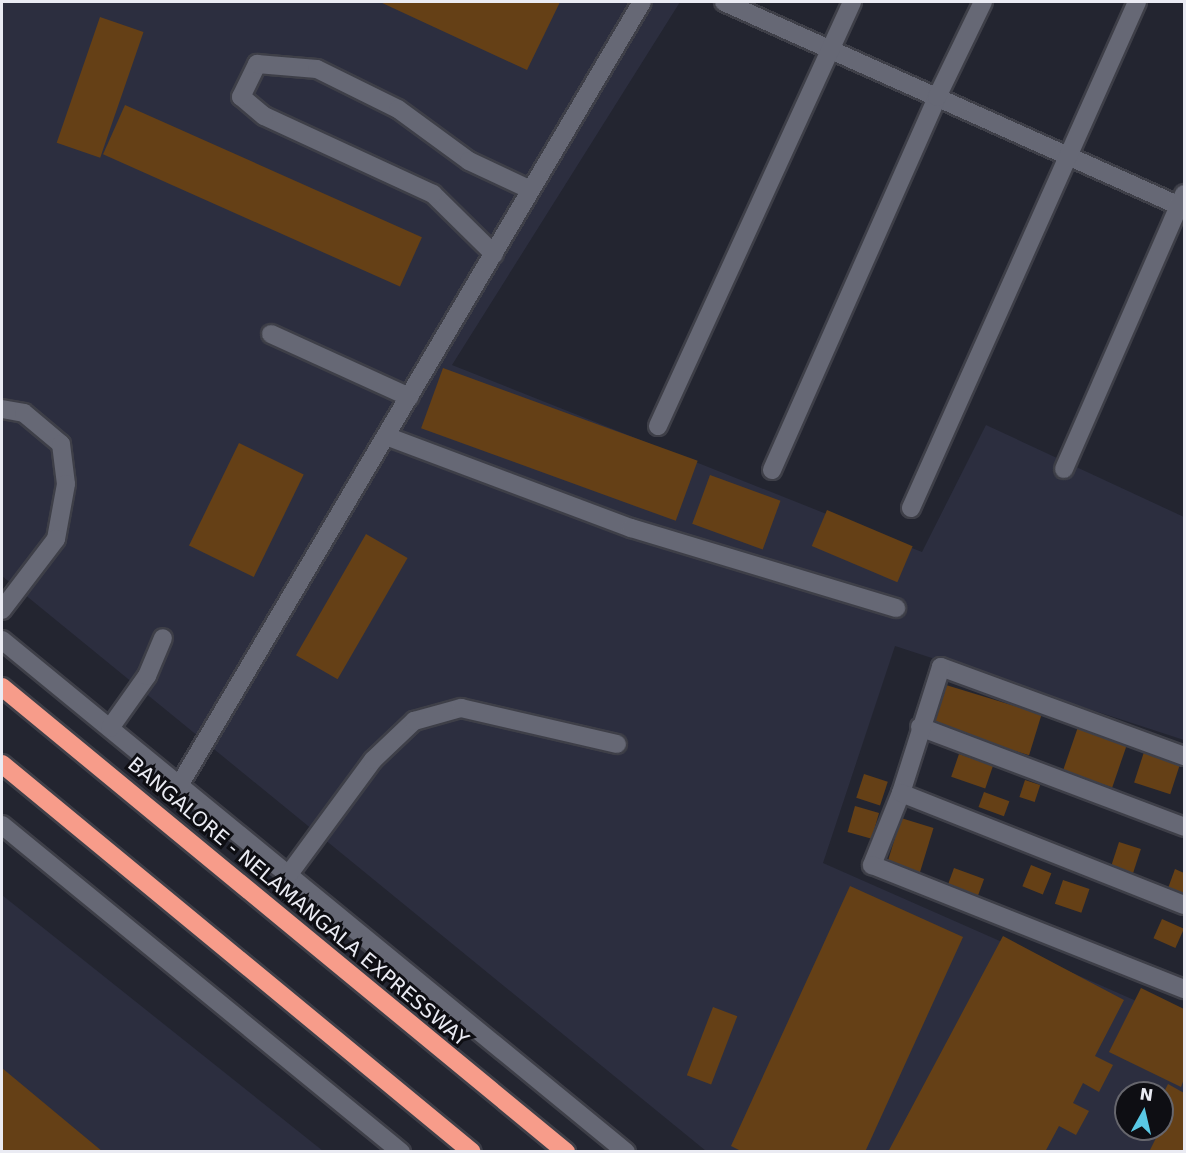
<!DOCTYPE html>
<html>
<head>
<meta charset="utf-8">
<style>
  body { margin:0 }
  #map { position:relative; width:1186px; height:1153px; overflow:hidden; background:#232530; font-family:"DejaVu Sans",sans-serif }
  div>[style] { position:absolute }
  .built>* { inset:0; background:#2c2e3f }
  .building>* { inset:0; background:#654016; transform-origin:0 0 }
  .roads { filter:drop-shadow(2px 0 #3e3f48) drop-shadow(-2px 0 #3e3f48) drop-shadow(0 2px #3e3f48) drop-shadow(0 -2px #3e3f48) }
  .minor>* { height:18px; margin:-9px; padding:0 9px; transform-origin:9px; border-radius:9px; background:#666875 }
  .highway>* { height:18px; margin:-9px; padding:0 9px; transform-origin:9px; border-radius:9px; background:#f79c8a }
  span { translate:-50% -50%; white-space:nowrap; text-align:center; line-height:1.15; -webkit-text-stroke:6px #0e0e13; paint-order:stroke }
  .street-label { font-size:20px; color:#eaebf3 }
  .frame { position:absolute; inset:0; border:3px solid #eaebf3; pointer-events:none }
  .north { position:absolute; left:1114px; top:1081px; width:60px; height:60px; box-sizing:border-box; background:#0e0e13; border:2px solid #66666d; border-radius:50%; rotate:8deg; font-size:16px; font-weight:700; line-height:24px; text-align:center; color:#eaebf3 }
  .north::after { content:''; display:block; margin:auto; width:21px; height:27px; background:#59c8e5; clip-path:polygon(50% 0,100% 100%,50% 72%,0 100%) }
</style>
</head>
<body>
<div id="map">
  <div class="built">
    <i style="clip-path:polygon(evenodd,2px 2px,680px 2px,452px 365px,922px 552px,986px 425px,1184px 517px,1184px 740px,895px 646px,823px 863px,1184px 1022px,1184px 1151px,706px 1151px,2px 576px,2px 2px,1126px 1093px,1162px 1093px,1162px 1129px,1126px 1129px,1126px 1093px)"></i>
    <i style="clip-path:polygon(2px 895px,323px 1151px,2px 1151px)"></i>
  </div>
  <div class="building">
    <i style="clip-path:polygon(380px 2px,560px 2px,527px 70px)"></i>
    <i style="left:100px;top:17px;width:46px;height:133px;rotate:19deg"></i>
    <i style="left:125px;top:105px;width:325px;height:54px;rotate:24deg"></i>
    <i style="left:443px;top:368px;width:271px;height:64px;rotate:20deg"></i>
    <i style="left:239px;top:443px;width:72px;height:114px;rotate:26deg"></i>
    <i style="left:710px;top:475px;width:75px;height:52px;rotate:20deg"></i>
    <i style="left:827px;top:510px;width:93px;height:39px;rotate:23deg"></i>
    <i style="left:366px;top:534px;width:48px;height:140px;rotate:30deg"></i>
    <i style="left:946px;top:685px;width:100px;height:43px;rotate:17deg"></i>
    <i style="left:1078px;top:727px;width:52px;height:46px;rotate:19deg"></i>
    <i style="left:1144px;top:752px;width:38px;height:32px;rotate:18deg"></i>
    <i style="left:959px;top:754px;width:36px;height:24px;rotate:19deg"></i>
    <i style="left:864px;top:774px;width:25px;height:25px;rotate:18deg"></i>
    <i style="left:1025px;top:780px;width:16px;height:18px;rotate:18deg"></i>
    <i style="left:984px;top:792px;width:27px;height:16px;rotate:20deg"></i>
    <i style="left:855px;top:806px;width:25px;height:27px;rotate:16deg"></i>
    <i style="left:901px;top:818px;width:34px;height:48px;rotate:17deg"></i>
    <i style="left:1119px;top:842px;width:23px;height:26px;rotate:18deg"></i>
    <i style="left:1031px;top:865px;width:22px;height:23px;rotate:22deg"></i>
    <i style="left:954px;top:868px;width:32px;height:18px;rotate:20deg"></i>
    <i style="clip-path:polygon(1175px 869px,1184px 873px,1184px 897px,1167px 891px)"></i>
    <i style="left:1063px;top:880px;width:28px;height:25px;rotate:19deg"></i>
    <i style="clip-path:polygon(850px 886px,963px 937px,865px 1152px,743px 1152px,731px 1146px)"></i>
    <i style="left:1162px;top:919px;width:24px;height:21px;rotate:24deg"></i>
    <i style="clip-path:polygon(1003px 936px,1124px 1000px,1095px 1056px,1113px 1065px,1099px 1092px,1083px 1083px,1073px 1103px,1089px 1111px,1076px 1135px,1059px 1126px,1045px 1152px,888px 1152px)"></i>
    <i style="clip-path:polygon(1141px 988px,1184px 1009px,1184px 1079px,1181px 1087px,1109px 1052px)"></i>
    <i style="left:713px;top:1007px;width:26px;height:73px;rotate:21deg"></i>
    <i style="clip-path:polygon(2px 1068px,103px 1152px,2px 1152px)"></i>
    <i style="clip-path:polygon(1168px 1084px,1184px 1093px,1184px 1152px,1149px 1152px,1164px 1122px,1162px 1096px)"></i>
  </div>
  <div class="roads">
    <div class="minor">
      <i style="left:724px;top:2px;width:504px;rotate:24.12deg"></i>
      <i style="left:494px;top:254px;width:86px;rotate:-135.5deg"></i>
      <i style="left:433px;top:194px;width:186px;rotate:-155.2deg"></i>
      <i style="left:264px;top:116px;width:30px;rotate:-140deg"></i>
      <i style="left:241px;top:97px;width:37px;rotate:-64deg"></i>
      <i style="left:257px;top:64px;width:60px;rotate:4.8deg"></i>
      <i style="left:317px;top:69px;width:90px;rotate:26.3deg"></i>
      <i style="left:398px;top:109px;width:88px;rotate:36.2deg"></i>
      <i style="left:469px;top:161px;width:68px;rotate:25.1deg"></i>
      <i style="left:271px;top:334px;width:152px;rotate:24.5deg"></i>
      <i style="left:2px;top:409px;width:22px;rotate:10deg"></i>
      <i style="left:24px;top:413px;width:48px;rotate:40deg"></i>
      <i style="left:61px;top:444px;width:40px;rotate:82.9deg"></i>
      <i style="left:66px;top:484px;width:56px;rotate:100.3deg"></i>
      <i style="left:56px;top:539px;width:89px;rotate:127.3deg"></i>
      <i style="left:658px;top:426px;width:466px;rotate:-65.4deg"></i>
      <i style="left:386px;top:436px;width:262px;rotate:20.6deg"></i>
      <i style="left:631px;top:528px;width:277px;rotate:16.8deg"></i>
      <i style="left:1064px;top:469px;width:300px;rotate:-66.4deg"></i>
      <i style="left:772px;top:470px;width:408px;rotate:-66.1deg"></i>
      <i style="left:937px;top:97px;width:106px;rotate:-64.2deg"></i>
      <i style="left:911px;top:508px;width:554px;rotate:-65.93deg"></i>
      <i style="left:2px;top:640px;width:807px;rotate:39.37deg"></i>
      <i style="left:920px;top:727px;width:282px;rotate:20.7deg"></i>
      <i style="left:110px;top:728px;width:64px;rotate:-54.6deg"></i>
      <i style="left:147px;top:676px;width:41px;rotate:-67.2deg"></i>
      <i style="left:1184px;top:756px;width:259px;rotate:-159.9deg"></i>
      <i style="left:941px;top:667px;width:132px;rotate:107.6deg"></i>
      <i style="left:901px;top:793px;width:78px;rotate:111.9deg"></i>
      <i style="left:872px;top:865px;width:336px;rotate:21.7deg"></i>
      <i style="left:180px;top:784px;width:908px;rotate:-59.43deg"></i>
      <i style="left:901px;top:793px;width:304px;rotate:21.6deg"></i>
      <i style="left:2px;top:825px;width:516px;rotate:39.34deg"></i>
      <i style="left:289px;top:874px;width:142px;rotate:-53.6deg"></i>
      <i style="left:373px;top:760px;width:57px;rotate:-43.6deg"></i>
      <i style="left:414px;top:721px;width:49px;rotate:-15.5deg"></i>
      <i style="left:461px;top:708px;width:160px;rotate:13deg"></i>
    </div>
    <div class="highway">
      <i style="left:2px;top:687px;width:731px;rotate:39.5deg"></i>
      <i style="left:2px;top:764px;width:609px;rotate:39.54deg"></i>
    </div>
  </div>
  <div class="street-label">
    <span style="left:298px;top:902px;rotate:40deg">BANGALORE - NELAMANGALA EXPRESSWAY</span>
  </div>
  <div class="frame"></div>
  <div class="north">N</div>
</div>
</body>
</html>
